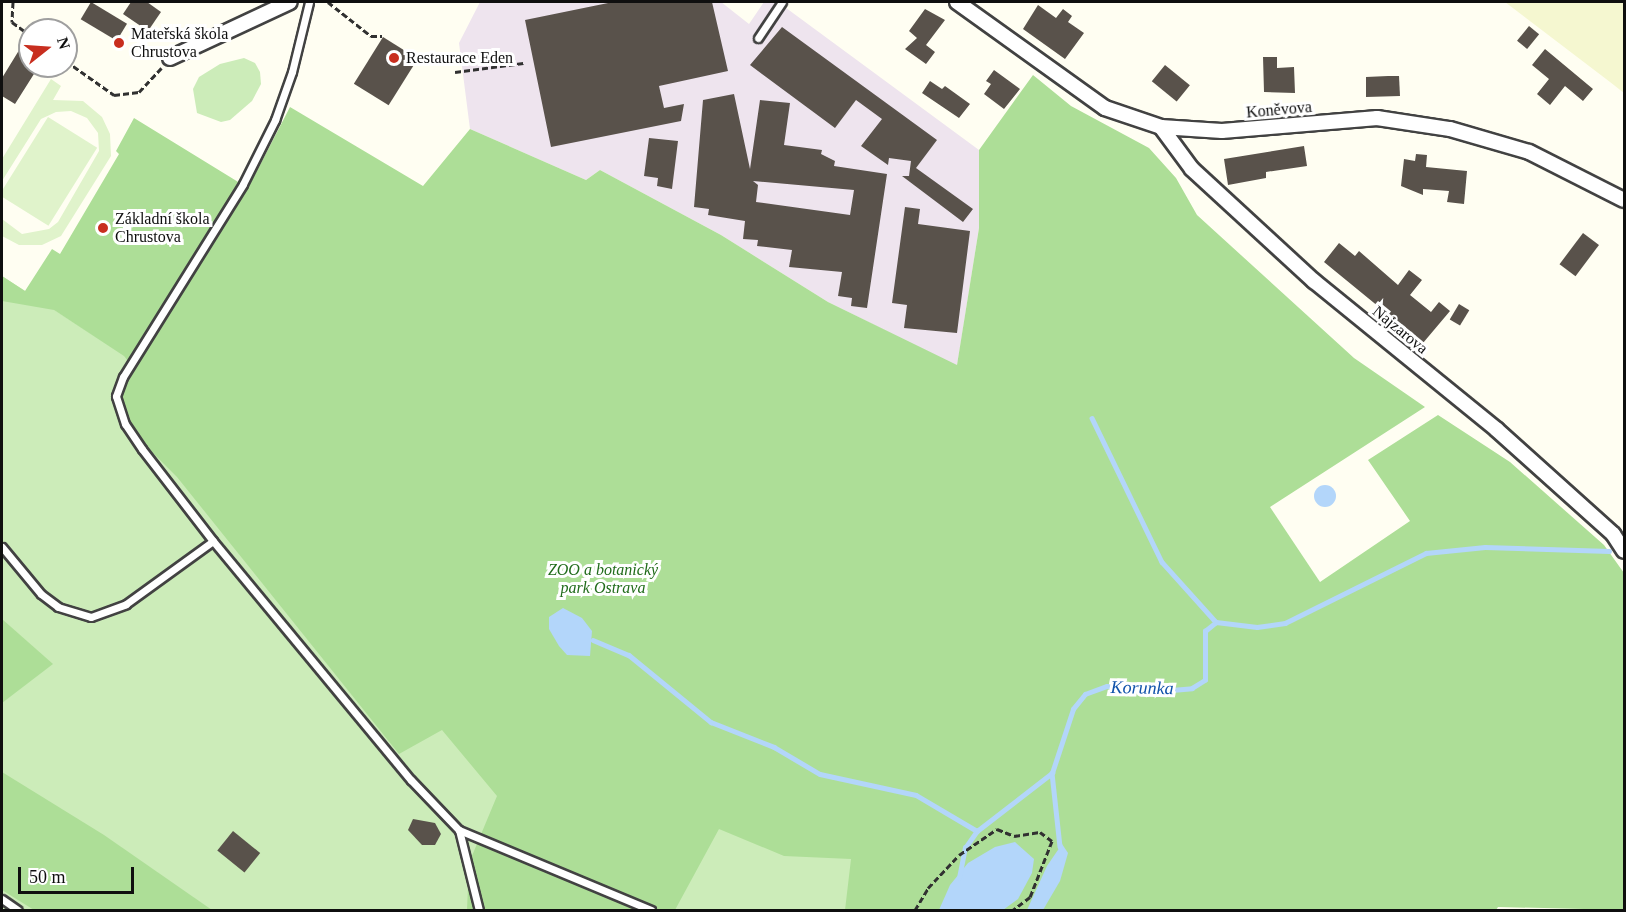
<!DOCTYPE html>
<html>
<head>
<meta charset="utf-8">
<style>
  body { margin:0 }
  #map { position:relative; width:1626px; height:912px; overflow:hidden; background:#fffef2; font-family:"Times New Roman",serif }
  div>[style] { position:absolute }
  .industrial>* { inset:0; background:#eee4ee }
  .farmland>* { inset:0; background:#f5f7d0 }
  .green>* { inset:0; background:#ccecb9 }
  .forest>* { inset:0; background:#adde97 }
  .pitch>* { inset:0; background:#e0f3cb; transform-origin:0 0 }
  .water>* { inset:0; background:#b3d6fa }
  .round { border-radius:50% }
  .stream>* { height:4.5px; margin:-2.25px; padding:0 2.25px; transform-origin:2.25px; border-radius:2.25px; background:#b3d6fa }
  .building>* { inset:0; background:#59524b; transform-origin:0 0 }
  .path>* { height:3px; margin-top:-1.5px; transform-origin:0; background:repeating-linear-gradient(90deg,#313131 0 6px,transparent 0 9px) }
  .roads { filter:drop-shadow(2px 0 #424242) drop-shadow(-2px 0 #424242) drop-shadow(0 2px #424242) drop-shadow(0 -2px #424242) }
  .service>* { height:7px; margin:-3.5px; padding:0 3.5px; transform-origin:3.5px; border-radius:3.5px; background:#fff }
  .minor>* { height:14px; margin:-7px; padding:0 7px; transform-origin:7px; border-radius:7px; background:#fff }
  .dots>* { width:16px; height:16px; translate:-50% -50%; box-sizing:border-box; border:3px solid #fff; border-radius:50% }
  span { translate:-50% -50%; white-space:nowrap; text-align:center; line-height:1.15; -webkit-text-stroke:6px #fff; paint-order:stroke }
  .poi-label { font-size:16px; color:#0f0f0f }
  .left { translate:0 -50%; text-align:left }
  .street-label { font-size:16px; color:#0f0f0f }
  .park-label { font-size:16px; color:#216c1b; font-style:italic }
  .water-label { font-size:18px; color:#1052aa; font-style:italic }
  .frame { position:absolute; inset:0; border:3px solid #0f0f0f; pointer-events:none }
  .north { position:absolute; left:18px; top:18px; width:60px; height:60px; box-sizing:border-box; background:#fff; border:2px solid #9f9f9f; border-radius:50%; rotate:73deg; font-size:16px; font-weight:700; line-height:24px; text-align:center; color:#0f0f0f }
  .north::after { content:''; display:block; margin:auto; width:21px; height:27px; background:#c82e1f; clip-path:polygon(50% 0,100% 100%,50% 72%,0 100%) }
  .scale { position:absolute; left:18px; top:867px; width:116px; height:27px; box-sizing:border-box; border:3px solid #0f0f0f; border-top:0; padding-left:8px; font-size:18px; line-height:21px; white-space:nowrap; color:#0f0f0f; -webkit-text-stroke:4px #fff; paint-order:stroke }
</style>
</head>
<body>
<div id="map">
  <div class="industrial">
    <i style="clip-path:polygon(480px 2px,721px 2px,749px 24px,764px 2px,778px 2px,979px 150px,979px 228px,957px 366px,828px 302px,721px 235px,600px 170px,586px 180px,470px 129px,459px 43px)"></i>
  </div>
  <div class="farmland">
    <i style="clip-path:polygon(1505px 2px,1624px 2px,1624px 93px,1610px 82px)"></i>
  </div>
  <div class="green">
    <i style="clip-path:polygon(244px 58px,255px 63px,260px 72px,261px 84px,252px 101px,230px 120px,221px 122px,197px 113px,193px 89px,199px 77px,220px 64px)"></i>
    <i style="clip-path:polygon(2px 276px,124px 355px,427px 301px,1496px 910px,2px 910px)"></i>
  </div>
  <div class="forest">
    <i style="clip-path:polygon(1033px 75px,1071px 106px,1149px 148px,1176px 178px,1197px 215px,1354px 358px,1425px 407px,1270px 507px,1320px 582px,1410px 521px,1368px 460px,1438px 415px,1510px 462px,1604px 545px,1624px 573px,1624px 910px,1498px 907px,1496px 910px,845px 910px,851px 859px,784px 856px,719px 829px,675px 910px,467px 910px,469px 863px,497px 796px,442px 730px,399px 754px,177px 477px,147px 447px,124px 411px,121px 391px,135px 370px,124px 356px,54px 310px,2px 301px,2px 276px,25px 291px,52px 249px,60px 254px,119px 154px,116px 151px,134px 118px,248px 188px,290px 107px,423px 186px,470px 129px,586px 180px,600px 170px,721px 235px,828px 302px,957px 365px,979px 228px,979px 150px)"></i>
    <i style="clip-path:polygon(2px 619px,53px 664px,2px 703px)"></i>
    <i style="clip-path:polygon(2px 772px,104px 835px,212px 910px,34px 910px,2px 890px)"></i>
  </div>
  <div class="pitch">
    <i style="clip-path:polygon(51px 79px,61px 86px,53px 100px,83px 101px,102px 117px,110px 134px,111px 156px,61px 236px,42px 245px,19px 245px,2px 236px,2px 219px,22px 234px,49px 229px,58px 222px,99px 151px,98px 133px,87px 118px,71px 111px,56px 112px,41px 119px,2px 181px,2px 159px)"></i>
    <i style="left:48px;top:117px;width:58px;height:92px;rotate:32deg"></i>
  </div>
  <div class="water">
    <i class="round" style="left:1314px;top:485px;width:22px;height:22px"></i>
    <i style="clip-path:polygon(563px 608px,582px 618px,592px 631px,590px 656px,567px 655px,559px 646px,549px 629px,549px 617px)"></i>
    <i style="clip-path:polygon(1015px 842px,1034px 859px,1032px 873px,1018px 899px,1003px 910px,939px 910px,950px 885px,968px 863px,995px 847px)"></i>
    <i style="clip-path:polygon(1062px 844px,1068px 853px,1060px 881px,1043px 910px,1027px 910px,1047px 866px)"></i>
  </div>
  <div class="stream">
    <i style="left:1092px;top:418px;width:160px;rotate:64.1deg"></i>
    <i style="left:1162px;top:562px;width:81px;rotate:48deg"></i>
    <i style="left:593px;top:640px;width:39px;rotate:23deg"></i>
    <i style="left:629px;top:655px;width:106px;rotate:39.3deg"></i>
    <i style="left:711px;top:722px;width:68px;rotate:21.6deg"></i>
    <i style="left:774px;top:747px;width:53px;rotate:30.4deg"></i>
    <i style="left:820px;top:774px;width:98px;rotate:12.3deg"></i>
    <i style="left:916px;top:795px;width:71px;rotate:30.5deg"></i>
    <i style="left:1052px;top:773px;width:74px;rotate:83.8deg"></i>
    <i style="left:959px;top:878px;width:31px;rotate:-79deg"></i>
    <i style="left:965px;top:848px;width:21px;rotate:-55deg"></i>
    <i style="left:977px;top:831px;width:95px;rotate:-37.7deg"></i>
    <i style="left:1052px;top:773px;width:67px;rotate:-71.8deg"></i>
    <i style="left:1073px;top:709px;width:19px;rotate:-51deg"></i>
    <i style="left:1085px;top:694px;width:23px;rotate:-20deg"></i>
    <i style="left:1107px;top:686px;width:53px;rotate:5.4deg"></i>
    <i style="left:1160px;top:691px;width:32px;rotate:-5deg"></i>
    <i style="left:1192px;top:688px;width:15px;rotate:-32deg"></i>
    <i style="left:1205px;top:680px;width:49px;rotate:-90deg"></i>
    <i style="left:1205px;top:631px;width:14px;rotate:-39deg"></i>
    <i style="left:1216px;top:622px;width:41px;rotate:7deg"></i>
    <i style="left:1257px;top:627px;width:28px;rotate:-8deg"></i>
    <i style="left:1285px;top:623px;width:157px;rotate:-26.4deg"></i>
    <i style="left:1426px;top:553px;width:59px;rotate:-5.8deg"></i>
    <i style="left:1485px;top:547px;width:124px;rotate:1.8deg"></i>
  </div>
  <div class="building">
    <i style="left:91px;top:2px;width:42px;height:20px;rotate:31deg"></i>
    <i style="clip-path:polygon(131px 2px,147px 2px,161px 12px,148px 31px,123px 14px)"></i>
    <i style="clip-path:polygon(613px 2px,712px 2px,728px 71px,659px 86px,664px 108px,684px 104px,681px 121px,551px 147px,525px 20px)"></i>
    <i style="clip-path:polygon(1038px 5px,1056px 18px,1063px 9px,1072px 16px,1068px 22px,1084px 33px,1065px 59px,1023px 29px)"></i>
    <i style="clip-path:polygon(925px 9px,945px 20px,926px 45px,935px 52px,926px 64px,905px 49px,917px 38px,909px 31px)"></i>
    <i style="left:1529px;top:26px;width:13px;height:19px;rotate:39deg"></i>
    <i style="clip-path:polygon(782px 27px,937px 140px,916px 168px,973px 209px,963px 222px,902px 176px,909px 176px,911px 161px,889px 158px,888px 165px,861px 146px,882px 119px,856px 100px,835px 128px,750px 65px)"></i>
    <i style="left:383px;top:37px;width:41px;height:55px;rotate:32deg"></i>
    <i style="clip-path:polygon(21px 47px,30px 52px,30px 66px,39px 66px,15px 104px,2px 96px,2px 78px)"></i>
    <i style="clip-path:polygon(1545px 49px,1593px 89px,1583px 101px,1565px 86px,1550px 105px,1537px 94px,1549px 79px,1532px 65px)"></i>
    <i style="clip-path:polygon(1263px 57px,1277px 57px,1277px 68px,1294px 67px,1295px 93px,1264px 92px)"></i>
    <i style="left:1165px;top:65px;width:32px;height:21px;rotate:39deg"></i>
    <i style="clip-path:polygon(994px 70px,1020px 89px,1004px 109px,984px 94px,991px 84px,986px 81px)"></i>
    <i style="clip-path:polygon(1388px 76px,1399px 76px,1400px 96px,1366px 97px,1366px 77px)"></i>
    <i style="clip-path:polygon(930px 81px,942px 89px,945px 86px,970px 104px,959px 118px,922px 93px)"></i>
    <i style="clip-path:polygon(evenodd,734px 94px,750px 169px,760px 100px,790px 103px,784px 145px,822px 150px,821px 154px,835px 161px,834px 166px,887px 174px,867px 308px,851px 306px,852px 298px,838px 296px,842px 272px,789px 267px,792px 250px,757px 246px,758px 240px,743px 239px,745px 221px,708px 215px,709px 209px,694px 207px,703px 100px,734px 94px,753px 181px,854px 190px,850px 215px,756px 202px,758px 185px,753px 181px)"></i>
    <i style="clip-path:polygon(649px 138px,678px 141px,672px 189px,657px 186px,658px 178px,644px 176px)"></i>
    <i style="clip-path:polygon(1304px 146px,1307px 166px,1266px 172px,1266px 178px,1228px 185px,1224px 159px)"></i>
    <i style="clip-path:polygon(1416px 154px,1427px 155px,1426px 167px,1467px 171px,1464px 204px,1447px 202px,1449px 191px,1423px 189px,1423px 195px,1401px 186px,1404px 159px,1415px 161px)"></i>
    <i style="clip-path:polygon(905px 207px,920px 209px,918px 224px,970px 231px,957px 333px,904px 328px,907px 305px,892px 303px)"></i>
    <i style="left:1583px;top:233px;width:20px;height:39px;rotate:37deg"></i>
    <i style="clip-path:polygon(1339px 243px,1355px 256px,1359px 251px,1398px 285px,1409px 270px,1422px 280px,1410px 295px,1431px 312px,1439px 302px,1450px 311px,1423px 343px,1324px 262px)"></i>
    <i style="left:1459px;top:304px;width:12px;height:18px;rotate:31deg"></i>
    <i style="clip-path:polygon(413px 819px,435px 823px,441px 834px,435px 845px,422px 845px,408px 830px)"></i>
    <i style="left:233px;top:831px;width:35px;height:25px;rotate:39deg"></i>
  </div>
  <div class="path">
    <i style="left:13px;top:2px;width:20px;rotate:93deg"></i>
    <i style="left:12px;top:22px;width:22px;rotate:36deg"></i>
    <i style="left:328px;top:2px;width:55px;rotate:38.3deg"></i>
    <i style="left:371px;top:36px;width:11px"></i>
    <i style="left:66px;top:61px;width:59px;rotate:35.3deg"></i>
    <i style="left:114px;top:95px;width:25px;rotate:-7deg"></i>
    <i style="left:139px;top:92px;width:33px;rotate:-47deg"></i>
    <i style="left:455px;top:72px;width:69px;rotate:-7.5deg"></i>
    <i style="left:915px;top:910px;width:26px;rotate:-59deg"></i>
    <i style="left:928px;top:888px;width:45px;rotate:-46.8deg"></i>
    <i style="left:959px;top:855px;width:46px;rotate:-34.4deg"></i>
    <i style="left:997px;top:829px;width:18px;rotate:22deg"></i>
    <i style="left:1014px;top:836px;width:26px;rotate:-9deg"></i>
    <i style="left:1040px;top:832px;width:15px;rotate:37deg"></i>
    <i style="left:1052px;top:841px;width:60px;rotate:111.4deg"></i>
    <i style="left:1030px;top:897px;width:21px;rotate:143deg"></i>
  </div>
  <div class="roads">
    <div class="service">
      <i style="left:758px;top:38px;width:43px;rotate:-56.3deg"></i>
      <i style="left:213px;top:541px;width:116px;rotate:-127.7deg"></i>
      <i style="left:142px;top:449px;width:30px;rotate:-124deg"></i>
      <i style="left:125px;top:424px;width:29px;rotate:-108deg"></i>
      <i style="left:116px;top:396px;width:20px;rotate:-70deg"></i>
      <i style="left:123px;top:377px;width:227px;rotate:-58.1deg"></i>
      <i style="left:243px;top:184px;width:72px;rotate:-63.4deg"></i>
      <i style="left:275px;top:120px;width:51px;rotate:-70.5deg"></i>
      <i style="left:292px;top:72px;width:72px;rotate:-76.3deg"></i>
      <i style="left:2px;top:547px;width:61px;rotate:50.3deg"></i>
      <i style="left:41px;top:594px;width:21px;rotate:37deg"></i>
      <i style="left:58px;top:607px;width:34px;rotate:17deg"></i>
      <i style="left:91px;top:617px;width:37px;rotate:-20deg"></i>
      <i style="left:126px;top:604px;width:107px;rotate:-35.9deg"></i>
      <i style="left:213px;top:541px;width:310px;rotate:50.4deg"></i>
      <i style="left:411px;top:780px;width:69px;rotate:46.2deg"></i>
      <i style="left:459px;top:830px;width:82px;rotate:76deg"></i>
      <i style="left:459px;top:830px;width:208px;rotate:22.6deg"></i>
      <i style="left:2px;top:899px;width:19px;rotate:35deg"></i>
    </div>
    <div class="minor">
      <i style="left:957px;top:2px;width:182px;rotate:35.6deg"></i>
      <i style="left:1105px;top:108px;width:59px;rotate:18.7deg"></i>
      <i style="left:1161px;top:127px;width:61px;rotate:3.8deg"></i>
      <i style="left:1222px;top:131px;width:156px;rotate:-4.8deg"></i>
      <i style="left:1377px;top:118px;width:74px;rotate:8.6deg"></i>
      <i style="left:1450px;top:129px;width:82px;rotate:16.2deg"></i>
      <i style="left:1529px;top:152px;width:106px;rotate:26.8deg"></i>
      <i style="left:170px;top:58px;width:132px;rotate:-25deg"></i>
      <i style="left:1161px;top:127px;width:52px;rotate:53.6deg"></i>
      <i style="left:1192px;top:169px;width:166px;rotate:42.6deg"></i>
      <i style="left:1314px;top:281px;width:235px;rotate:39.1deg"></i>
      <i style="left:1496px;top:429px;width:157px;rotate:41.9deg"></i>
      <i style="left:1613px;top:534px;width:20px;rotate:57deg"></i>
    </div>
  </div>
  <div class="dots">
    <i style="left:119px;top:43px;background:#c82e1f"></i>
    <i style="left:394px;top:58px;background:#c82e1f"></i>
    <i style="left:103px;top:228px;background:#c82e1f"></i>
  </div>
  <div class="poi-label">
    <span class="left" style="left:131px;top:43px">Mateřská škola<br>Chrustova</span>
    <span class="left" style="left:406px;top:58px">Restaurace Eden</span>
    <span class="left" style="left:115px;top:228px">Základní škola<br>Chrustova</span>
  </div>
  <div class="street-label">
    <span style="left:1279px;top:110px;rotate:-5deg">Koněvova</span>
    <span style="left:1400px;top:330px;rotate:39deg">Najzarova</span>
  </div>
  <div class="park-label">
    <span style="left:603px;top:579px">ZOO a botanický<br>park Ostrava</span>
  </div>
  <div class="water-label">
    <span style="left:1142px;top:688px;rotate:1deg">Korunka</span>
  </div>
  <div class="frame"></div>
  <div class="north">N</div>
  <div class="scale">50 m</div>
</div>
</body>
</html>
